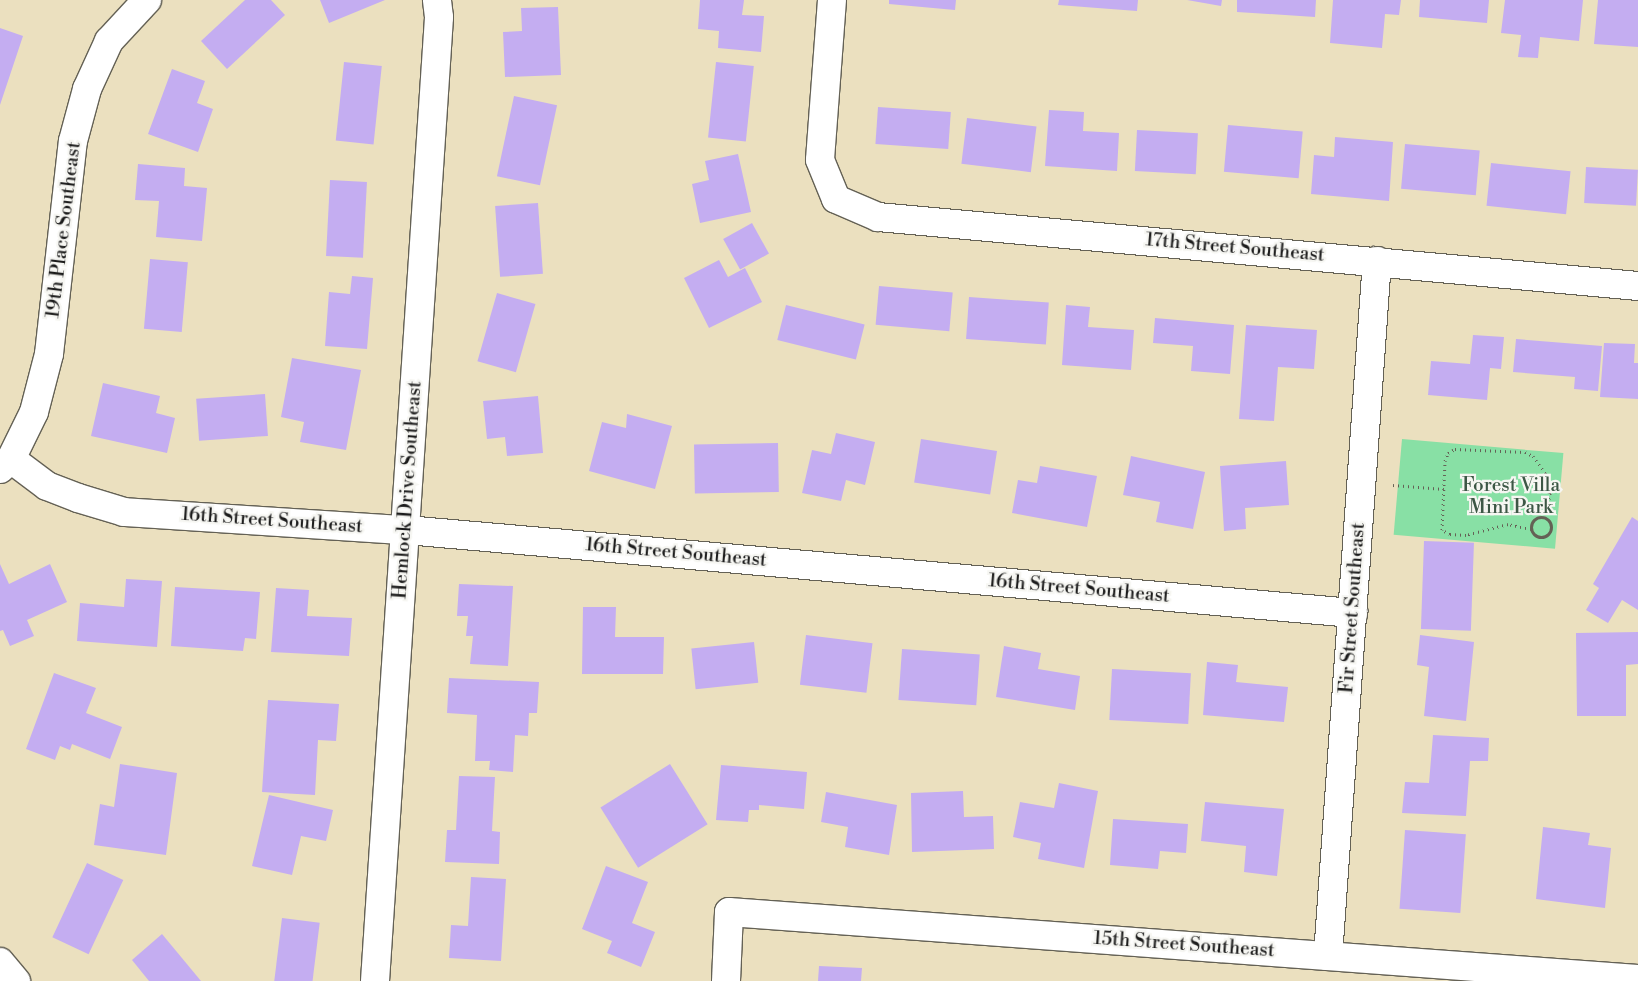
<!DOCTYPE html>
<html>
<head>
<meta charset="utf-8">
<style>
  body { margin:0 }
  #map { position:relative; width:1638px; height:981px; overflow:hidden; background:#ebe0bf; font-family:"Libre Bodoni",serif }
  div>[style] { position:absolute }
  .green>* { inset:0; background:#88e0a5; transform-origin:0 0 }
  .building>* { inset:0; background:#c4adf1; transform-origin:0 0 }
  .path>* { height:3px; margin-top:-1.5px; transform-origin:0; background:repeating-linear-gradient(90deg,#646155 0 1px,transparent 0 5px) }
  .path>.ring { margin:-1.5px; padding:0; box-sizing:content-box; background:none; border:3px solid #646155; border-radius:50% }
  .roads { filter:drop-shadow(1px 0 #646155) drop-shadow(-1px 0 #646155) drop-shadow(0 1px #646155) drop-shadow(0 -1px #646155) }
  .street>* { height:28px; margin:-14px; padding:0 14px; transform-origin:14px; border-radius:14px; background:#fff }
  span { translate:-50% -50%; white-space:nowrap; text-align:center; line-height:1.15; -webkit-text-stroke:4.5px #f6f6f2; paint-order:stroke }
  .street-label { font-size:19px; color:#1c1c1c }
  .park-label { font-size:19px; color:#3c5745 }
</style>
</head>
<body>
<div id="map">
  <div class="green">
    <i style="left:1402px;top:439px;width:162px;height:96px;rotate:5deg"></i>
  </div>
  <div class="building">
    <i style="clip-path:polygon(245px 0,271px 0,285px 15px,227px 69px,201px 41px)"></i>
    <i style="clip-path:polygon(320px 0,385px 0,329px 23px)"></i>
    <i style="clip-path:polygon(700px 0,744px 0,742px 15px,764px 16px,761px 52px,718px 48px,719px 31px,698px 29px)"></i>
    <i style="clip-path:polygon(889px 0,956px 0,955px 10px,889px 4px)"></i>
    <i style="clip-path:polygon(1059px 0,1138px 0,1137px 11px,1058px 5px)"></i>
    <i style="clip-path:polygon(1187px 0,1222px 0,1221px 6px)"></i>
    <i style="clip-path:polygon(1237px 0,1316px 0,1315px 17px,1237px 12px)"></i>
    <i style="clip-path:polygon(1333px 0,1401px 0,1399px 15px,1385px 14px,1382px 48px,1330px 43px)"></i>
    <i style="clip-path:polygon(1420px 0,1489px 0,1487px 23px,1419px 17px)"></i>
    <i style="clip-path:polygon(1505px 0,1583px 0,1579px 41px,1540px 37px,1538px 58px,1518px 57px,1521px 35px,1501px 33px)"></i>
    <i style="clip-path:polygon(1598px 0,1638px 0,1638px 47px,1594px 44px)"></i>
    <i style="clip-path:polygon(558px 7px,561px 75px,505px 77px,503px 32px,522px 31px,521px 8px)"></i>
    <i style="clip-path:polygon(0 28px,23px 36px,0 105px)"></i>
    <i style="left:344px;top:62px;width:38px;height:79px;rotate:6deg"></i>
    <i style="left:716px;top:62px;width:38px;height:76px;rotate:6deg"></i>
    <i style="clip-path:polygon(172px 69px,205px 81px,197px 103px,213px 109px,198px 152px,148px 134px)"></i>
    <i style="left:514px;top:96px;width:44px;height:82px;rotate:12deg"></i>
    <i style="left:878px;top:107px;width:73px;height:37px;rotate:4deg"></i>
    <i style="clip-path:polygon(1049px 110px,1084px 112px,1083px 131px,1119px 133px,1117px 171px,1045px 166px)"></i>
    <i style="left:967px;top:118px;width:70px;height:46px;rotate:7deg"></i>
    <i style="left:1228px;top:125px;width:75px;height:47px;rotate:5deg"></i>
    <i style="left:1137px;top:130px;width:61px;height:41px;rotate:3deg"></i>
    <i style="clip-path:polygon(1335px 137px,1393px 142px,1389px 201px,1311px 194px,1314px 155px,1334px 157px)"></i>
    <i style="left:1405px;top:144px;width:75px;height:45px;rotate:5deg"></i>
    <i style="clip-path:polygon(738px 154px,751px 212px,700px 223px,692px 184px,709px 180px,705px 161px)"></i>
    <i style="left:1491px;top:163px;width:80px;height:43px;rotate:6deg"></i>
    <i style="clip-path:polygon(138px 164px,185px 168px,184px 186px,207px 188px,202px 241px,156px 237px,159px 201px,135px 200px)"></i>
    <i style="left:1586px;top:167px;width:52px;height:36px;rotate:3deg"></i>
    <i style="left:330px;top:180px;width:37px;height:76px;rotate:3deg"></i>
    <i style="left:538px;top:203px;width:71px;height:43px;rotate:86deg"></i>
    <i style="left:752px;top:223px;width:35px;height:33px;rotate:61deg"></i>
    <i style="left:150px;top:259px;width:38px;height:70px;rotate:5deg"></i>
    <i style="clip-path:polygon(719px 260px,728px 277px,745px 268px,762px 302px,709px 328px,684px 278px)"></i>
    <i style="clip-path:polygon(352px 276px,373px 278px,367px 349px,325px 346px,329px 292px,350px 294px)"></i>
    <i style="left:879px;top:286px;width:74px;height:39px;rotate:5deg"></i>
    <i style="left:497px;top:293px;width:40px;height:71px;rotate:16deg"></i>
    <i style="left:969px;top:297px;width:80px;height:42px;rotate:4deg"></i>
    <i style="left:786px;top:305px;width:81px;height:36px;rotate:14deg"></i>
    <i style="clip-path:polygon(1066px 305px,1090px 307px,1088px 327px,1134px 330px,1131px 370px,1062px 365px)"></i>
    <i style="clip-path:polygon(1155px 318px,1234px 325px,1230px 374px,1191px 371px,1193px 346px,1153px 343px)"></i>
    <i style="clip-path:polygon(1246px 325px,1317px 330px,1314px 369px,1278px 367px,1274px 421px,1239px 419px)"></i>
    <i style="clip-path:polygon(1473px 335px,1504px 337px,1501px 369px,1490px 368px,1487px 400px,1428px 395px,1431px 361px,1470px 364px)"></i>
    <i style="clip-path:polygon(1516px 339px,1602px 346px,1598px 391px,1574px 389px,1575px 377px,1513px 372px)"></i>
    <i style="clip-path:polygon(1604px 343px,1635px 344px,1634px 363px,1638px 363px,1638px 399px,1600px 397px)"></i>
    <i style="clip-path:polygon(292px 358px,361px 370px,346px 450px,300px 442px,304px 422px,281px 417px)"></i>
    <i style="clip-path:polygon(103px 383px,160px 396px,156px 413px,175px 418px,167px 453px,91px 436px)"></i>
    <i style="left:265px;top:394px;width:42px;height:69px;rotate:86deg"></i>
    <i style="clip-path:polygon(538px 396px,543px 453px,507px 456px,505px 437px,487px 439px,483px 401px)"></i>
    <i style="clip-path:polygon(627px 414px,672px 426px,655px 489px,589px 471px,602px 422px,626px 428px)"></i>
    <i style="clip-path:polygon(836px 433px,875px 442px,865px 485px,846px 480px,841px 501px,802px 493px,812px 450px,831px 454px)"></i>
    <i style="left:921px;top:439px;width:77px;height:44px;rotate:9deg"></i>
    <i style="left:778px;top:443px;width:49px;height:84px;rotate:89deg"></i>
    <i style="clip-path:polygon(1131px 456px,1205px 472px,1193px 529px,1156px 522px,1160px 502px,1123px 495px)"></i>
    <i style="clip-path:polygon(1286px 461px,1289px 505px,1245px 508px,1246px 529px,1224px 531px,1220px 466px)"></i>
    <i style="clip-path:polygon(1040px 466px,1097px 476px,1087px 527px,1012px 513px,1018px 480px,1037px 483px)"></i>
    <i style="clip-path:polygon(1632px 517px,1638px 521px,1638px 610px,1622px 600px,1608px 623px,1586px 610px,1599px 588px,1593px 584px)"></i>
    <i style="left:1424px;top:541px;width:50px;height:88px;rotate:2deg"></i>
    <i style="clip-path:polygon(0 564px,9px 584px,50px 564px,67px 602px,27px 620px,34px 636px,10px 646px,3px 630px,0 631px)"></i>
    <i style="clip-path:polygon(126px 579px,162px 581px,157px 647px,77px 641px,80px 603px,124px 607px)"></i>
    <i style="clip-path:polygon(459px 584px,513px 586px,508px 666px,470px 664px,473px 636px,466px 636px,468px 616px,457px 616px)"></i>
    <i style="clip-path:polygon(175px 587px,260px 592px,256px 639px,245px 638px,243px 651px,171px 646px)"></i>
    <i style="clip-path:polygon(276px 588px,309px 590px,307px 616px,352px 618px,349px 656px,271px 652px)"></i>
    <i style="clip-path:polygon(583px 607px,616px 607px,615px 637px,664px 637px,663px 674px,582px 674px)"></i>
    <i style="clip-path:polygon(1638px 632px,1638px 664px,1626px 665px,1626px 716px,1577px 716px,1576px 633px)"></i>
    <i style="left:806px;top:635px;width:67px;height:50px;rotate:7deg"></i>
    <i style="clip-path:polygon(1420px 635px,1474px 642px,1466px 721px,1424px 716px,1429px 667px,1417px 665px)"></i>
    <i style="left:754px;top:642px;width:41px;height:63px;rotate:84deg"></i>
    <i style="clip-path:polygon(1004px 646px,1041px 653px,1038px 669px,1080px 676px,1075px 710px,996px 697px)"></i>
    <i style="left:902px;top:649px;width:78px;height:51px;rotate:4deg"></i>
    <i style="clip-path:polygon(1207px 662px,1238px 665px,1236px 682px,1288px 687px,1284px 722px,1203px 715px)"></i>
    <i style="left:1112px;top:669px;width:79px;height:51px;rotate:3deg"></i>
    <i style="clip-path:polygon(54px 673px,96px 688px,86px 713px,122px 727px,110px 759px,72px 744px,70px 750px,60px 746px,55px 760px,26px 749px)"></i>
    <i style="clip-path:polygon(449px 678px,539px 682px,537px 713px,529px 713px,528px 736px,515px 735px,513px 772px,489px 770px,490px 761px,475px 761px,477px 715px,447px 713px)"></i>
    <i style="clip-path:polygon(268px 700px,339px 704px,336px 741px,318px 740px,315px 795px,262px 792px)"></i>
    <i style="clip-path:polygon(1433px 735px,1489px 738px,1488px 761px,1470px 761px,1466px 816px,1402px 813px,1405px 782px,1429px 783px)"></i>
    <i style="clip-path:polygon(120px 764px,177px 773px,166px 855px,94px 845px,100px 804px,114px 807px)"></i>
    <i style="left:670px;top:764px;width:71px;height:82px;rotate:58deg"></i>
    <i style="clip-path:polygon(721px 765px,807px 772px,804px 809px,759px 805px,759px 810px,749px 810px,748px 822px,716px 820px)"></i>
    <i style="clip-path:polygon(459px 776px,495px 777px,492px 831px,500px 832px,499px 864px,445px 862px,447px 830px,456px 830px)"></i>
    <i style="clip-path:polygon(1059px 783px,1098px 791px,1084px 868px,1038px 859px,1041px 843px,1013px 837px,1020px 802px,1054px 808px)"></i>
    <i style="clip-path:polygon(963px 791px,964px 817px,993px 816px,994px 849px,912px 852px,911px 793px)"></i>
    <i style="clip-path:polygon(826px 792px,897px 805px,889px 855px,845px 847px,848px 827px,821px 822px)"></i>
    <i style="clip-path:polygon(269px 795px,333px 810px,326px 841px,301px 836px,292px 875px,252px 866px)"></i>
    <i style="clip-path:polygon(1205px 802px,1284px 809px,1277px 876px,1244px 872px,1246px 846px,1201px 841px)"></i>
    <i style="clip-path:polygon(1113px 819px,1188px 824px,1186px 853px,1160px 851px,1158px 869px,1110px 865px)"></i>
    <i style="clip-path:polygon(1543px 827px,1590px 833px,1588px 845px,1611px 848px,1605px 908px,1536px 899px)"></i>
    <i style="left:1405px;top:830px;width:61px;height:79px;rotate:4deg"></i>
    <i style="left:87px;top:863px;width:40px;height:82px;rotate:25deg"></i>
    <i style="clip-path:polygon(606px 866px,648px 882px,632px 923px,655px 932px,641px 967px,607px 953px,612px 941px,582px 929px)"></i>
    <i style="clip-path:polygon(471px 877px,506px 879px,501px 961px,449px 958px,451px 925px,468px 926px)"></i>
    <i style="left:282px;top:918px;width:38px;height:64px;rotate:7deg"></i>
    <i style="clip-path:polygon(162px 934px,201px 981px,149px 981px,132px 960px)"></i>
    <i style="clip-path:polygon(819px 966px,862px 968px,861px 981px,818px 981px)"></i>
  </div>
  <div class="path">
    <i style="left:1393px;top:485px;width:51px;rotate:4.5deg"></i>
    <i class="ring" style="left:1531px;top:517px;width:17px;height:17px"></i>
    <i style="left:1531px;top:529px;width:24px;rotate:-168deg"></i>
    <i style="left:1508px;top:524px;width:43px;rotate:165.3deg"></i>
    <i style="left:1466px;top:535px;width:16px;rotate:-176deg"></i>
    <i style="left:1450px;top:534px;width:9px;rotate:-153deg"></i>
    <i style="left:1442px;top:530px;width:69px;rotate:-87.5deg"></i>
    <i style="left:1445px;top:461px;width:9px;rotate:-69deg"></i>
    <i style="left:1448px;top:453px;width:8px;rotate:-30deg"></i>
    <i style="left:1455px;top:449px;width:70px;rotate:2.5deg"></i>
    <i style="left:1525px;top:452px;width:9px;rotate:27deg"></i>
    <i style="left:1533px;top:456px;width:21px;rotate:55deg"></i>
    <i style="left:1545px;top:473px;width:16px;rotate:68deg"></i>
    <i style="left:1551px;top:488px;width:29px;rotate:100deg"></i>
  </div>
  <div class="roads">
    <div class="street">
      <i style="left:832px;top:0;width:160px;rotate:94.3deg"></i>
      <i style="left:820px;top:160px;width:42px;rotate:67.7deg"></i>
      <i style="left:836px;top:199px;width:46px;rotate:23.2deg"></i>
      <i style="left:878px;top:217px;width:763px;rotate:5.19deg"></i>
      <i style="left:11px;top:459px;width:45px;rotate:36.9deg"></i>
      <i style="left:47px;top:486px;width:33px;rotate:21deg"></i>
      <i style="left:78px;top:498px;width:48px;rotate:16.9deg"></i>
      <i style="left:124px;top:512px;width:283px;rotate:3.7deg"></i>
      <i style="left:406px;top:530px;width:951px;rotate:5.01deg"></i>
      <i style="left:0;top:469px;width:15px;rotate:-42deg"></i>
      <i style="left:11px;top:459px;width:52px;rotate:-63.9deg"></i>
      <i style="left:34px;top:412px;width:60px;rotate:-75.5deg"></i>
      <i style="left:49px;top:354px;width:214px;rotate:-83.6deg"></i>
      <i style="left:73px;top:141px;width:54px;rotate:-74.9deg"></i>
      <i style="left:87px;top:89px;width:53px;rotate:-65.4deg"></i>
      <i style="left:109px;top:41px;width:56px;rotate:-47.2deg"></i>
      <i style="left:1328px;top:956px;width:697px;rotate:-85.97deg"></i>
      <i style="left:0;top:962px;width:25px;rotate:50deg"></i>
      <i style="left:375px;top:981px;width:966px;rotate:-86.2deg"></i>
      <i style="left:439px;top:17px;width:17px;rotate:-97deg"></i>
      <i style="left:726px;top:981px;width:69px;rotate:-87.5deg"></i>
      <i style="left:729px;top:912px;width:911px;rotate:4.22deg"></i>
    </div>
  </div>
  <div class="street-label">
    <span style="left:64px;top:230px;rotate:-83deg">19th Place Southeast</span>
    <span style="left:1235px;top:248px;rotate:5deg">17th Street Southeast</span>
    <span style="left:408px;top:490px;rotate:-86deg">Hemlock Drive Southeast</span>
    <span style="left:272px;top:521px;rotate:4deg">16th Street Southeast</span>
    <span style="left:676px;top:553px;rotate:5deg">16th Street Southeast</span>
    <span style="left:1079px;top:589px;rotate:5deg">16th Street Southeast</span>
    <span style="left:1353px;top:608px;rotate:-86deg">Fir Street Southeast</span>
    <span style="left:1184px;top:945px;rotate:4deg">15th Street Southeast</span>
  </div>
  <div class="park-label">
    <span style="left:1511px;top:497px">Forest Villa<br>Mini Park</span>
  </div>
</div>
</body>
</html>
